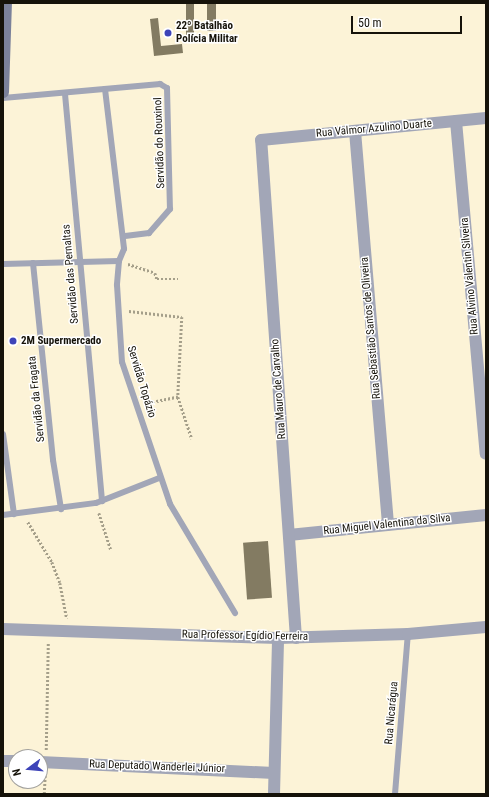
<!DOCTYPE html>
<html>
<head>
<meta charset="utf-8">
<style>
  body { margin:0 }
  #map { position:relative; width:489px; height:797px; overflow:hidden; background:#fcf3d7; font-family:"Roboto Condensed",sans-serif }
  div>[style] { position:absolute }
  .building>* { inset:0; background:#837b62; transform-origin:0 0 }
  .path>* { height:2.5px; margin-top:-1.25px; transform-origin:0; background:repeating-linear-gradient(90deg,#a59f8a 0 2px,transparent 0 4px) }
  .service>* { height:6px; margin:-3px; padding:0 3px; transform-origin:3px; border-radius:3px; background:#a2a6b7 }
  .minor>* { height:12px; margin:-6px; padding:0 6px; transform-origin:6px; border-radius:6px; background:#a2a6b7 }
  .tertiary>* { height:12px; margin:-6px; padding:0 6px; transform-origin:6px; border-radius:6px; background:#a2a6b7 }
  .secondary>* { height:12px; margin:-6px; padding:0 6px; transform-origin:6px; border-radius:6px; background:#7b819a }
  .dots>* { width:11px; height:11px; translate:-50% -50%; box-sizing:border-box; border:2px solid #fff; border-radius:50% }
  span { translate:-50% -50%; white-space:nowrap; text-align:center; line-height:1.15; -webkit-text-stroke:3px #fff; paint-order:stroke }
  .poi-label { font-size:11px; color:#151209; font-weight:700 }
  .left { translate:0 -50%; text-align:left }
  .street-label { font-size:11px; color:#151209 }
  .frame { position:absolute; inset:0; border:4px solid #151209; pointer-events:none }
  .north { position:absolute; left:8px; top:749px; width:40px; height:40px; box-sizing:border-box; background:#fff; border:1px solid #a1a09d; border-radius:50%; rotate:254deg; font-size:11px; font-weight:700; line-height:16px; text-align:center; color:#151209 }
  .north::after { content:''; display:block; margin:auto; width:14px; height:18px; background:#3d43b8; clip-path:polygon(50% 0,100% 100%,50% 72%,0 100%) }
  .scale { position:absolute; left:351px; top:16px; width:111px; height:18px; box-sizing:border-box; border:2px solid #151209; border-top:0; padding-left:5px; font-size:12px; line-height:14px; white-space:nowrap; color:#151209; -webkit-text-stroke:3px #fff; paint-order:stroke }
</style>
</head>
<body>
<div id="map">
  <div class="building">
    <i style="left:186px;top:3px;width:8px;height:32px"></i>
    <i style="left:207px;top:3px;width:9px;height:28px"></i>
    <i style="clip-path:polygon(158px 18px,161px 46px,182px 44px,183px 53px,154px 56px,150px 19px)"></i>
    <i style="left:268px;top:541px;width:57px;height:25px;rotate:86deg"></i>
  </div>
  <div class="path">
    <i style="left:128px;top:264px;width:28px;rotate:18deg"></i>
    <i style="left:155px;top:273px;width:6px;rotate:72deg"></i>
    <i style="left:157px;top:279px;width:21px"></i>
    <i style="left:129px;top:311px;width:53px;rotate:6.5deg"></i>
    <i style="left:182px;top:317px;width:80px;rotate:92.9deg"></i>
    <i style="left:178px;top:397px;width:34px;rotate:168deg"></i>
    <i style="left:178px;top:397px;width:44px;rotate:71.6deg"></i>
    <i style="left:99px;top:513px;width:38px;rotate:72deg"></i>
    <i style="left:28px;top:522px;width:47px;rotate:59deg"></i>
    <i style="left:52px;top:562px;width:22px;rotate:69deg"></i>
    <i style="left:60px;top:583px;width:36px;rotate:79deg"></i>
    <i style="left:46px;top:750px;width:107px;rotate:-88.9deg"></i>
    <i style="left:44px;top:794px;width:19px;rotate:-87deg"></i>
  </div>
  <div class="service">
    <i style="left:105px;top:89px;width:161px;rotate:83.2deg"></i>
    <i style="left:124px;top:249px;width:13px;rotate:113deg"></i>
    <i style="left:119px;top:261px;width:24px;rotate:95deg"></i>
    <i style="left:117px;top:285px;width:77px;rotate:86.3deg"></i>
    <i style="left:122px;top:362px;width:150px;rotate:71.3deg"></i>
    <i style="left:170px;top:504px;width:127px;rotate:59.2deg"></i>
    <i style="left:65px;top:94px;width:409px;rotate:84.8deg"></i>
    <i style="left:3px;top:98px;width:158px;rotate:-5.1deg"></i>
    <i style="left:160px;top:84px;width:8px;rotate:30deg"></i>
    <i style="left:167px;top:88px;width:121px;rotate:88.6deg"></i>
    <i style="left:170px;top:209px;width:32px;rotate:131deg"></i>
    <i style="left:149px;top:233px;width:26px;rotate:173deg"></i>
    <i style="left:33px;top:263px;width:198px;rotate:84.2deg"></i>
    <i style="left:53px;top:460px;width:50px;rotate:80.7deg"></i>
    <i style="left:3px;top:264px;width:116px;rotate:-1.5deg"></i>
    <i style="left:3px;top:434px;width:81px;rotate:82.2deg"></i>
    <i style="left:3px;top:515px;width:94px;rotate:-7.4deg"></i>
    <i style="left:96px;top:503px;width:68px;rotate:-21.6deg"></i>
    <i style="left:395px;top:794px;width:161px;rotate:-85.4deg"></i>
  </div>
  <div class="minor">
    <i style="left:456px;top:121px;width:334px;rotate:84.9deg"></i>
    <i style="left:355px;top:131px;width:395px;rotate:85.2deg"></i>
    <i style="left:289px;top:535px;width:198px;rotate:-5.8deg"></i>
    <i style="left:296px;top:638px;width:499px;rotate:-94deg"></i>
    <i style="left:261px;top:140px;width:226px;rotate:-5.6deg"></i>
    <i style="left:3px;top:761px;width:13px"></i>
    <i style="left:40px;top:762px;width:234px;rotate:2.7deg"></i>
    <i style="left:274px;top:794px;width:156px;rotate:-88.5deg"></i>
  </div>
  <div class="tertiary">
    <i style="left:3px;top:629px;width:275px;rotate:1.9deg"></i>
    <i style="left:278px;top:638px;width:130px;rotate:-1.8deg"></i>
    <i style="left:408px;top:634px;width:78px;rotate:-5.1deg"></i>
  </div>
  <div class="secondary">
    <i style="left:3px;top:92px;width:89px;rotate:-88.1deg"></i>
  </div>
  <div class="dots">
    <i style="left:168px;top:33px;background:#3d43b8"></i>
    <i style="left:13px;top:341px;background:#3d43b8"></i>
  </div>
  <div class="poi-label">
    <span class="left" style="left:176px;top:33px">22º Batalhão<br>Polícia Militar</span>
    <span class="left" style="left:21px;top:341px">2M Supermercado</span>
  </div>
  <div class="street-label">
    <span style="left:374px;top:129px;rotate:-5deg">Rua Valmor Azulino Duarte</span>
    <span style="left:160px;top:143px;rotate:-92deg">Servidão do Rouxinol</span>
    <span style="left:71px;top:274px;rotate:-95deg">Servidão das Pernaltas</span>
    <span style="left:470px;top:276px;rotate:-95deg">Rua Alvino Valentin Silveira</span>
    <span style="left:371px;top:328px;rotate:-95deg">Rua Sebastião Santos de Oliveira</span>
    <span style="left:141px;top:382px;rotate:73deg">Servidão Topázio</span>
    <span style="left:279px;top:389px;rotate:-94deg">Rua Mauro de Carvalho</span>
    <span style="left:37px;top:399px;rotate:-96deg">Servidão da Fragata</span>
    <span style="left:387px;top:525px;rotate:-6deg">Rua Miguel Valentina da Silva</span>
    <span style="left:245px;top:636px;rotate:1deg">Rua Professor Egídio Ferreira</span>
    <span style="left:392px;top:713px;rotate:-85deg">Rua Nicarágua</span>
    <span style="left:157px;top:767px;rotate:2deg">Rua Deputado Wanderlei Júnior</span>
  </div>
  <div class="frame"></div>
  <div class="north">N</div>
  <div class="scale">50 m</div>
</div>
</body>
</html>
